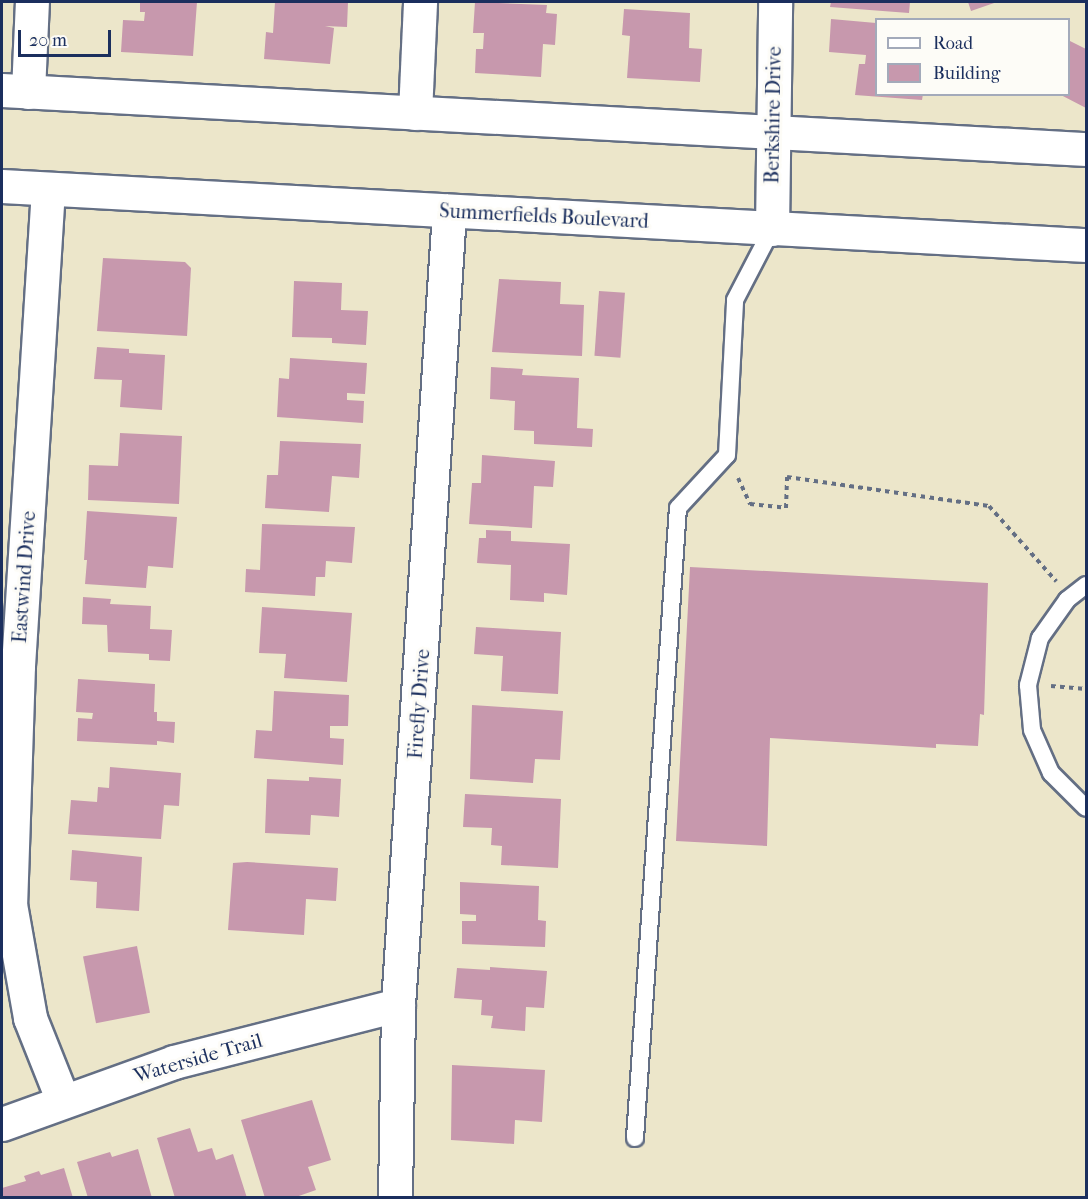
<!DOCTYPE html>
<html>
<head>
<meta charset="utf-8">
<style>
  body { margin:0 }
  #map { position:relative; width:1088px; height:1199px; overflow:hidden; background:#ece6ca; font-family:"IM FELL French Canon",serif }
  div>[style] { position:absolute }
  .building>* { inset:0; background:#c798ad; transform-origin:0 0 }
  .path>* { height:4px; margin-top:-2px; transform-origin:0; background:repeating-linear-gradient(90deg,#646f84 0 4.5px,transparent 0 9px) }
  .roads { filter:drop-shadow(2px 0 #646f84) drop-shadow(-2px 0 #646f84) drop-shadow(0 2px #646f84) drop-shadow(0 -2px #646f84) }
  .service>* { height:16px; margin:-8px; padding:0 8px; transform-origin:8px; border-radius:8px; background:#fff }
  .minor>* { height:33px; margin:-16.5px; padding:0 16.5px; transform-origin:16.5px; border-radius:16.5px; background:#fff }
  .tertiary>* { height:33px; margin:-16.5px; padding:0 16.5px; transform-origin:16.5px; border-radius:16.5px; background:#fff }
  span { translate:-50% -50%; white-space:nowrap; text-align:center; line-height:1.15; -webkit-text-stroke:6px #fdfcf7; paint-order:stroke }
  .street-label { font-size:20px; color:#1b2f5e }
  .frame { position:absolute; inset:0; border:3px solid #1b2f5e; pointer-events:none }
  .legend { position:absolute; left:875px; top:18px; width:195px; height:78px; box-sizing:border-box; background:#fdfcf7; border:2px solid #a3aaba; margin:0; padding:8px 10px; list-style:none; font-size:18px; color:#1b2f5e }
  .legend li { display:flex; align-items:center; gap:12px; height:30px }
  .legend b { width:30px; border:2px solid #a3aaba }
  .scale { position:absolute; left:18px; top:30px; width:93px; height:27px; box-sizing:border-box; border:3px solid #1b2f5e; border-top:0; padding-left:8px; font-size:18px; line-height:21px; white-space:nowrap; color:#1b2f5e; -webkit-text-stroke:4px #fdfcf7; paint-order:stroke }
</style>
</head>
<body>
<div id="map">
  <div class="building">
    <i style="clip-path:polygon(140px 2px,197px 2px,193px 56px,121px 52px,123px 20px,144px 21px,145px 12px,140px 12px)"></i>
    <i style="clip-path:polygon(275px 2px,348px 2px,347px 27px,325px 26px,334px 28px,330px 64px,264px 59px,266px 32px,273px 33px)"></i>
    <i style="clip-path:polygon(475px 2px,547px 5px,546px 13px,557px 14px,555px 45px,543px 44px,541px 77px,475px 73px,476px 49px,483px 49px,484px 33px,473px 33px)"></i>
    <i style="clip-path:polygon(831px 2px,910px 2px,909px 13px,830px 7px)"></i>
    <i style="clip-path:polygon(968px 2px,997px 2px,971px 11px)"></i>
    <i style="clip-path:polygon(624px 9px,690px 13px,689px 48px,702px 49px,700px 82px,627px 78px,630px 36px,622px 35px)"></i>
    <i style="clip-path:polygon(831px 19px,876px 23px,876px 94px,923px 94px,922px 100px,855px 95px,859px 64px,865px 64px,866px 55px,829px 52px)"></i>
    <i style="clip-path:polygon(1068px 40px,1086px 49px,1086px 108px,1059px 94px,1068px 94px)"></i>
    <i style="clip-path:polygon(103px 258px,185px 262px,191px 268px,187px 336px,97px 331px)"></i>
    <i style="clip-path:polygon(499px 279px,561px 282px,560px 304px,584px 305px,582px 356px,492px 352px)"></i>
    <i style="clip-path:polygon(294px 281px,342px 283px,341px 310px,368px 311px,366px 345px,332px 343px,332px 338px,292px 337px)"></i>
    <i style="left:599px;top:291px;width:26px;height:65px;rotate:4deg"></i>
    <i style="clip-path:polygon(97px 347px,129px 349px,129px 353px,165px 355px,162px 410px,120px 407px,122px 380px,94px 379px)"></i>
    <i style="clip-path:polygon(290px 358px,367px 363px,365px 394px,347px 393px,347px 400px,364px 401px,363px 423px,277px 417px,279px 378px,289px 379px)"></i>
    <i style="clip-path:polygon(491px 367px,523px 369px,522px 375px,579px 378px,577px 428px,593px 429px,592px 447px,534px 444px,534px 431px,514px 430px,515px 401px,490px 399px)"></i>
    <i style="clip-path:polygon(120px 433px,182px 436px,179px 504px,88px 500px,89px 465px,118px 466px)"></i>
    <i style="clip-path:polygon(280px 441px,361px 444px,359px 478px,332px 476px,329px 512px,265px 508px,267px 475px,278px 475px)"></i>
    <i style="clip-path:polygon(482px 455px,555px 461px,553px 487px,534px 486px,532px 528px,469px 524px,472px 483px,481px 483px)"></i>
    <i style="clip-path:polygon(87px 511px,177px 517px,173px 568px,148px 566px,146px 588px,85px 584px,87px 560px,84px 560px)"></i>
    <i style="clip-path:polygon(262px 524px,355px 527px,352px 563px,326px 561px,325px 577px,316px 577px,315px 596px,245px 592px,246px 569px,260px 570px)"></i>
    <i style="clip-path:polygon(486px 530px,511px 531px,511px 541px,570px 544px,567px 595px,544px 593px,544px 602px,510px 600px,511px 565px,477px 563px,479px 538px,486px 538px)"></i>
    <i style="clip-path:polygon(690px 567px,988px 583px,984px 715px,980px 714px,978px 746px,936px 744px,936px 748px,770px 738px,767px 846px,676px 841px)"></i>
    <i style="clip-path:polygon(83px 597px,111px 599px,110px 604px,151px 606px,150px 629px,172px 630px,170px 661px,149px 660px,149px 654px,108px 652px,107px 625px,82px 624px)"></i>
    <i style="clip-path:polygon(262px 607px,352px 613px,347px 682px,284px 678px,286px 654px,259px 653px)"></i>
    <i style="clip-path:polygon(476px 627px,561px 632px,558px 694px,501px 691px,503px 656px,474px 654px)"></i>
    <i style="clip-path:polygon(78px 679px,155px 684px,154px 712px,157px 712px,157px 721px,175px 722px,174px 743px,157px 741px,157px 745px,77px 741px,78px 718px,92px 719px,93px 713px,76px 712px)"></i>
    <i style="clip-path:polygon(274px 691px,349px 695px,348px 726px,330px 726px,330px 738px,344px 739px,343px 765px,254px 758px,256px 730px,272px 731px)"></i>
    <i style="clip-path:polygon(472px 705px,563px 711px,560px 760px,535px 759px,533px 783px,470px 779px)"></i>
    <i style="clip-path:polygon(110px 767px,181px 773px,179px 806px,164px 805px,161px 839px,68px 834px,71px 800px,97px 802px,98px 787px,109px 788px)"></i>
    <i style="clip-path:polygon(309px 777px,341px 779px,339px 817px,311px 815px,310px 835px,265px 833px,267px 779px,309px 781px)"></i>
    <i style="clip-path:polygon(465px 794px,561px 799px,558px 868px,501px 865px,502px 846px,491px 845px,492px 828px,463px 827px)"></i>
    <i style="clip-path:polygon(72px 850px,142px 857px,139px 911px,96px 908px,97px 882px,70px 880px)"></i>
    <i style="clip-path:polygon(247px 862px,338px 868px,336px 901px,306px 899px,304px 935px,228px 930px,233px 863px)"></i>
    <i style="clip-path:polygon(460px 882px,539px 886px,538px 920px,546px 921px,545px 947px,462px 944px,462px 921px,476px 921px,476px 915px,460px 914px)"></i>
    <i style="left:137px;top:946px;width:68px;height:55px;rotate:79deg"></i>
    <i style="clip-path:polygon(490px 967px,547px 971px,544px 1008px,526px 1007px,525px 1031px,491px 1028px,493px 1016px,481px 1015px,482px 1000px,454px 998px,457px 968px,490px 970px)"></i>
    <i style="clip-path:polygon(452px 1065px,545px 1070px,542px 1122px,515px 1120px,514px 1144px,451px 1140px)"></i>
    <i style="clip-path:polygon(312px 1100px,331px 1160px,308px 1167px,316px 1190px,293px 1198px,265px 1198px,241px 1120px)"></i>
    <i style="clip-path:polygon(190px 1128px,198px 1152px,212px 1148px,216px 1160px,233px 1154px,247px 1198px,175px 1198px,157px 1138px)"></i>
    <i style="clip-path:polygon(138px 1149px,152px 1198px,88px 1198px,77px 1162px,110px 1152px,112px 1157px)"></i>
    <i style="clip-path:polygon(64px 1168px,73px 1198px,2px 1198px,2px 1188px,26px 1181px,24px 1176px,39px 1171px,41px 1175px)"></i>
  </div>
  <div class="path">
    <i style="left:738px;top:478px;width:29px;rotate:65deg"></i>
    <i style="left:750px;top:504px;width:36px;rotate:6deg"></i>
    <i style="left:786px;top:508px;width:31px;rotate:-88deg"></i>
    <i style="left:787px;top:477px;width:204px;rotate:8.2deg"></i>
    <i style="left:989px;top:506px;width:101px;rotate:48.2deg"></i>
    <i style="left:1051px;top:686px;width:35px;rotate:5deg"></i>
  </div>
  <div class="roads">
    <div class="service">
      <i style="left:1086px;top:585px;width:24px;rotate:142deg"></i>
      <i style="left:1067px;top:600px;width:47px;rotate:125.4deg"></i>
      <i style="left:1040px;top:638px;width:49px;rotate:104.3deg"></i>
      <i style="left:1028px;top:685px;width:45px;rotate:84.9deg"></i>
      <i style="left:1032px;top:730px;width:47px;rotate:66.2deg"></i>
      <i style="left:1051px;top:773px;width:49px;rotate:45deg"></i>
      <i style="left:635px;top:1138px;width:631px;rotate:-86.1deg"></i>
      <i style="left:678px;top:508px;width:72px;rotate:-47.2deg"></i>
      <i style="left:727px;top:455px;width:155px;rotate:-87deg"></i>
      <i style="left:735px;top:300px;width:80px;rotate:-62.5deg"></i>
    </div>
    <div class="minor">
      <i style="left:28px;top:92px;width:90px;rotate:-87.5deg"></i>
      <i style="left:415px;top:113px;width:111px;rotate:-87.4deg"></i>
      <i style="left:48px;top:189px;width:478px;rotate:93.6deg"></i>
      <i style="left:18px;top:666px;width:238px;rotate:91.9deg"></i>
      <i style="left:10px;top:904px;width:116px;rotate:80deg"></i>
      <i style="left:30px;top:1018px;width:89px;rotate:68.3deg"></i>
      <i style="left:772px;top:229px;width:227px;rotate:-89.2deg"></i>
      <i style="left:2px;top:1124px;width:183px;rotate:-19.8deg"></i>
      <i style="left:174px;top:1062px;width:231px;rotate:-14.3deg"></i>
      <i style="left:395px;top:1198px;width:193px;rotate:-89.1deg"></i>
      <i style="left:398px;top:1005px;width:796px;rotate:-86.32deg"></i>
    </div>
    <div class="tertiary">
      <i style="left:2px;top:90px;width:1086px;rotate:3.12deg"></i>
      <i style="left:2px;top:186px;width:1086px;rotate:3.12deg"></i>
    </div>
  </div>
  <div class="street-label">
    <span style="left:773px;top:115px;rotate:-89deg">Berkshire Drive</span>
    <span style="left:544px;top:216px;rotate:3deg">Summerfields Boulevard</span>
    <span style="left:24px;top:577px;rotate:-86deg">Eastwind Drive</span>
    <span style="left:419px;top:704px;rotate:-86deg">Firefly Drive</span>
    <span style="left:198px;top:1058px;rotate:-16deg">Waterside Trail</span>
  </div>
  <div class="frame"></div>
  <ul class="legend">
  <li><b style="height:8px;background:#fff"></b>Road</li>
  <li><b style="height:16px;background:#c798ad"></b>Building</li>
  </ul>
  <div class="scale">20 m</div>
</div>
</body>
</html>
